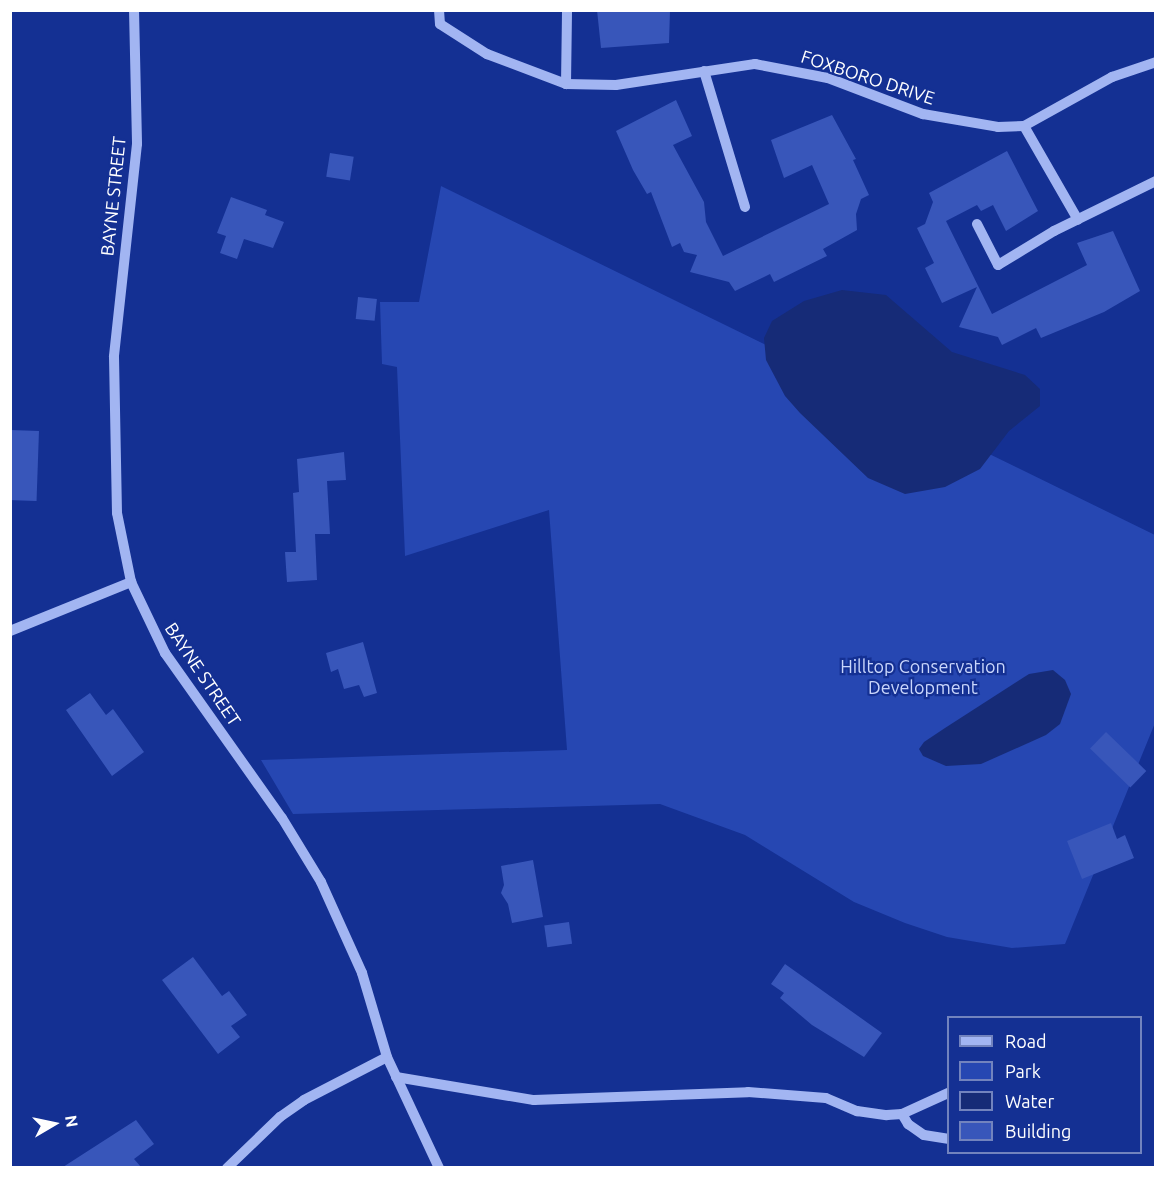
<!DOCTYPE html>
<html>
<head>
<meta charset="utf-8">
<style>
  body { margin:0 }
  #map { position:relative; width:1166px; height:1178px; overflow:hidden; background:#143093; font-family:Ubuntu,sans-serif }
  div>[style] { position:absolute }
  .green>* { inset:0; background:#2647b2 }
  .water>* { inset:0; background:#162b77 }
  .building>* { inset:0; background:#3856ba; transform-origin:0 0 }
  .minor>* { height:10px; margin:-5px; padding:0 5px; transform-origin:5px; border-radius:5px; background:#a2b5f2 }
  span { translate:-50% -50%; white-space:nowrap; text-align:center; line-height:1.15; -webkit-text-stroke:4.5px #143093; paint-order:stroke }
  .street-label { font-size:18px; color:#fff }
  .park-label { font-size:18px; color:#c9d6fc }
  .frame { position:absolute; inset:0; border:12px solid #fff; pointer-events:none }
  .legend { position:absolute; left:947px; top:1016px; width:195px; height:138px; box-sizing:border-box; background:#143093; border:2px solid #7283be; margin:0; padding:8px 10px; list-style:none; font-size:18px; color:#fff }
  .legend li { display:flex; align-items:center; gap:12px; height:30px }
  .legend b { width:30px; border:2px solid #7283be }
  .north { position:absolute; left:24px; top:1094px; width:60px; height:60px; -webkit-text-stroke:4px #143093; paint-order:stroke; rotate:81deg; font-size:16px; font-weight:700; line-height:24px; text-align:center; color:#fff }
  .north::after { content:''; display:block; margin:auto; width:21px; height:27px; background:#fff; clip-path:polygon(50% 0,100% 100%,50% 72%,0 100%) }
</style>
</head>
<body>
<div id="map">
  <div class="green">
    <i style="clip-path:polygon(441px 186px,1155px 535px,1155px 723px,1065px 944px,1012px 948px,947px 937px,905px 923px,854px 902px,745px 835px,660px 804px,293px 814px,261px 760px,567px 750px,549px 510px,405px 556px,397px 367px,382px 364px,380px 302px,419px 302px)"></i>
  </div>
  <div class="water">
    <i style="clip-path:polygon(842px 290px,886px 295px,952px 352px,1025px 375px,1040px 389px,1040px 406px,1009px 431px,980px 469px,945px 487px,905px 494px,868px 478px,800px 413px,785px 396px,766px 360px,764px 338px,772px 321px,804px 301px)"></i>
    <i style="clip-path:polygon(1053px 670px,1065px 680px,1071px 694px,1060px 724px,1046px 735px,981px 764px,946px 766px,923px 756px,919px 749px,924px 742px,945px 728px,1029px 674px)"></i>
  </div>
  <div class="building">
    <i style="clip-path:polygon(597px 10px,670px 10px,669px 43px,601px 48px)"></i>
    <i style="clip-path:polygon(676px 100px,692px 136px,673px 145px,704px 202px,706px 222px,723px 256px,829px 204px,812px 165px,784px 178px,771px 140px,832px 115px,856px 159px,853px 160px,869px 195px,861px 199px,856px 214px,857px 230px,823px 249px,827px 256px,774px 282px,770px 274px,735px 291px,729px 282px,690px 272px,697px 255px,684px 252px,680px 243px,672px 247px,651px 192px,647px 194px,633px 170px,616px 131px)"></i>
    <i style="clip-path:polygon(1007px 151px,1038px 211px,1006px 231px,993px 205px,981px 211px,977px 205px,946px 221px,992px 314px,1087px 265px,1077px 243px,1113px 231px,1140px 291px,1104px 312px,1041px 338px,1036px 328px,1002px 345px,998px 337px,959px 327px,977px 287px,942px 303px,925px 268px,934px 263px,917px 228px,925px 224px,933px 202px,929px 193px)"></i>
    <i style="left:330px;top:153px;width:24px;height:24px;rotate:9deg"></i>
    <i style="clip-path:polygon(231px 197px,267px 210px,265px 215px,284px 222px,273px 248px,244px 239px,237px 259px,220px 253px,226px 236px,217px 233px)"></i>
    <i style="left:358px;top:297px;width:19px;height:22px;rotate:6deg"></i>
    <i style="left:10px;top:430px;width:29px;height:70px;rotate:2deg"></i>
    <i style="clip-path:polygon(344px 452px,346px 480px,327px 481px,330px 534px,315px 534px,317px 580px,287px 582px,285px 552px,296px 552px,293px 493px,299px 492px,297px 459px)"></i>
    <i style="clip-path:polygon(363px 642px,377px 693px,364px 697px,359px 685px,344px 689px,338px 669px,331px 672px,326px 653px)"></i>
    <i style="clip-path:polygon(90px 693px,106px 715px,113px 709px,144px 752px,112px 776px,66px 710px)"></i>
    <i style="left:1106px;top:732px;width:56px;height:23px;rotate:44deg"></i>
    <i style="clip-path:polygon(1111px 823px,1117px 839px,1125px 835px,1134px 858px,1082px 879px,1067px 841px)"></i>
    <i style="clip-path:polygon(533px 860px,543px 917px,512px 923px,508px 904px,501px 893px,504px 885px,501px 866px)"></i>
    <i style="left:569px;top:922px;width:22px;height:25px;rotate:82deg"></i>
    <i style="clip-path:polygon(193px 957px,222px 996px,229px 991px,247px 1015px,231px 1026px,240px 1037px,218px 1054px,162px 980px)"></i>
    <i style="clip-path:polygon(785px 964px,882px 1033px,864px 1057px,812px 1025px,780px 998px,784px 993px,771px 984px)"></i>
    <i style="clip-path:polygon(136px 1120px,154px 1144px,134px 1159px,141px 1167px,63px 1167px)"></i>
  </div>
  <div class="minor">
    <i style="left:134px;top:10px;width:134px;rotate:88.7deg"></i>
    <i style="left:137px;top:144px;width:214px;rotate:96.2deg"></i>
    <i style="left:114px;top:357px;width:156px;rotate:88.9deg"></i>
    <i style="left:117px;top:513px;width:70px;rotate:78.5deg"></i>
    <i style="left:131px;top:582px;width:79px;rotate:64.4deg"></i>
    <i style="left:165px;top:653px;width:202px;rotate:54.7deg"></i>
    <i style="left:282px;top:818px;width:75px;rotate:58.6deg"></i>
    <i style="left:321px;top:882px;width:100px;rotate:65.7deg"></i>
    <i style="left:362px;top:973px;width:88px;rotate:73.4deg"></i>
    <i style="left:387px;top:1057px;width:123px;rotate:64.9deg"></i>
    <i style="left:439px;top:10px;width:14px;rotate:86deg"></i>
    <i style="left:440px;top:24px;width:56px;rotate:32.6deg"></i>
    <i style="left:487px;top:54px;width:85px;rotate:20.8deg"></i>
    <i style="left:566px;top:84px;width:50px;rotate:1.1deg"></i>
    <i style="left:616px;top:85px;width:141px;rotate:-8.6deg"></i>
    <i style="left:755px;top:64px;width:74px;rotate:10.9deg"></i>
    <i style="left:828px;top:78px;width:102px;rotate:20.8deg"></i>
    <i style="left:923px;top:114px;width:76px;rotate:9.8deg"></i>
    <i style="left:998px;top:127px;width:26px;rotate:-2deg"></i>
    <i style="left:1024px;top:126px;width:101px;rotate:-29.1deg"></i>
    <i style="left:1112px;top:77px;width:46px;rotate:-18.8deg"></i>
    <i style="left:704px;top:71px;width:142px;rotate:73.2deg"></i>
    <i style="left:566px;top:84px;width:74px;rotate:-89.2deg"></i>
    <i style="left:1024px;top:126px;width:108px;rotate:60.1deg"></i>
    <i style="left:977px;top:224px;width:46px;rotate:62.9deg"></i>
    <i style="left:998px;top:265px;width:66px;rotate:-31.3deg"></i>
    <i style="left:1054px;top:231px;width:114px;rotate:-26.1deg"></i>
    <i style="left:10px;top:631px;width:131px;rotate:-22deg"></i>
    <i style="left:396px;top:1077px;width:140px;rotate:9.5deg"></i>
    <i style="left:534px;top:1100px;width:214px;rotate:-2.1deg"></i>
    <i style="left:748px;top:1092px;width:78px;rotate:4.4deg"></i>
    <i style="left:826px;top:1098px;width:34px;rotate:23deg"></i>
    <i style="left:857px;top:1111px;width:30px;rotate:8deg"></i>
    <i style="left:887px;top:1115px;width:15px;rotate:-4deg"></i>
    <i style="left:902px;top:1114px;width:51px;rotate:-24.5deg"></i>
    <i style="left:902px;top:1114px;width:12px;rotate:59deg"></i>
    <i style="left:908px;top:1124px;width:19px;rotate:35deg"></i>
    <i style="left:924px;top:1135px;width:24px;rotate:9deg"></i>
    <i style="left:227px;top:1168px;width:74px;rotate:-43.9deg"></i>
    <i style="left:280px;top:1117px;width:29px;rotate:-35deg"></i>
    <i style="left:304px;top:1100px;width:93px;rotate:-27.4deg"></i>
  </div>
  <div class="street-label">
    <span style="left:868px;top:77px;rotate:18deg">FOXBORO DRIVE</span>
    <span style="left:113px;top:196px;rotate:-84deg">BAYNE STREET</span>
    <span style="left:203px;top:674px;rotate:56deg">BAYNE STREET</span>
  </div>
  <div class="park-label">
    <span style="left:923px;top:677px">Hilltop Conservation<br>Development</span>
  </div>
  <div class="frame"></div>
  <ul class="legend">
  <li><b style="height:8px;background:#a2b5f2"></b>Road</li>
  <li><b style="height:16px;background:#2647b2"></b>Park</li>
  <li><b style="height:16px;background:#162b77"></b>Water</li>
  <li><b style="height:16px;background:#3856ba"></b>Building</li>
  </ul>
  <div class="north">N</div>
</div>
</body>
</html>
